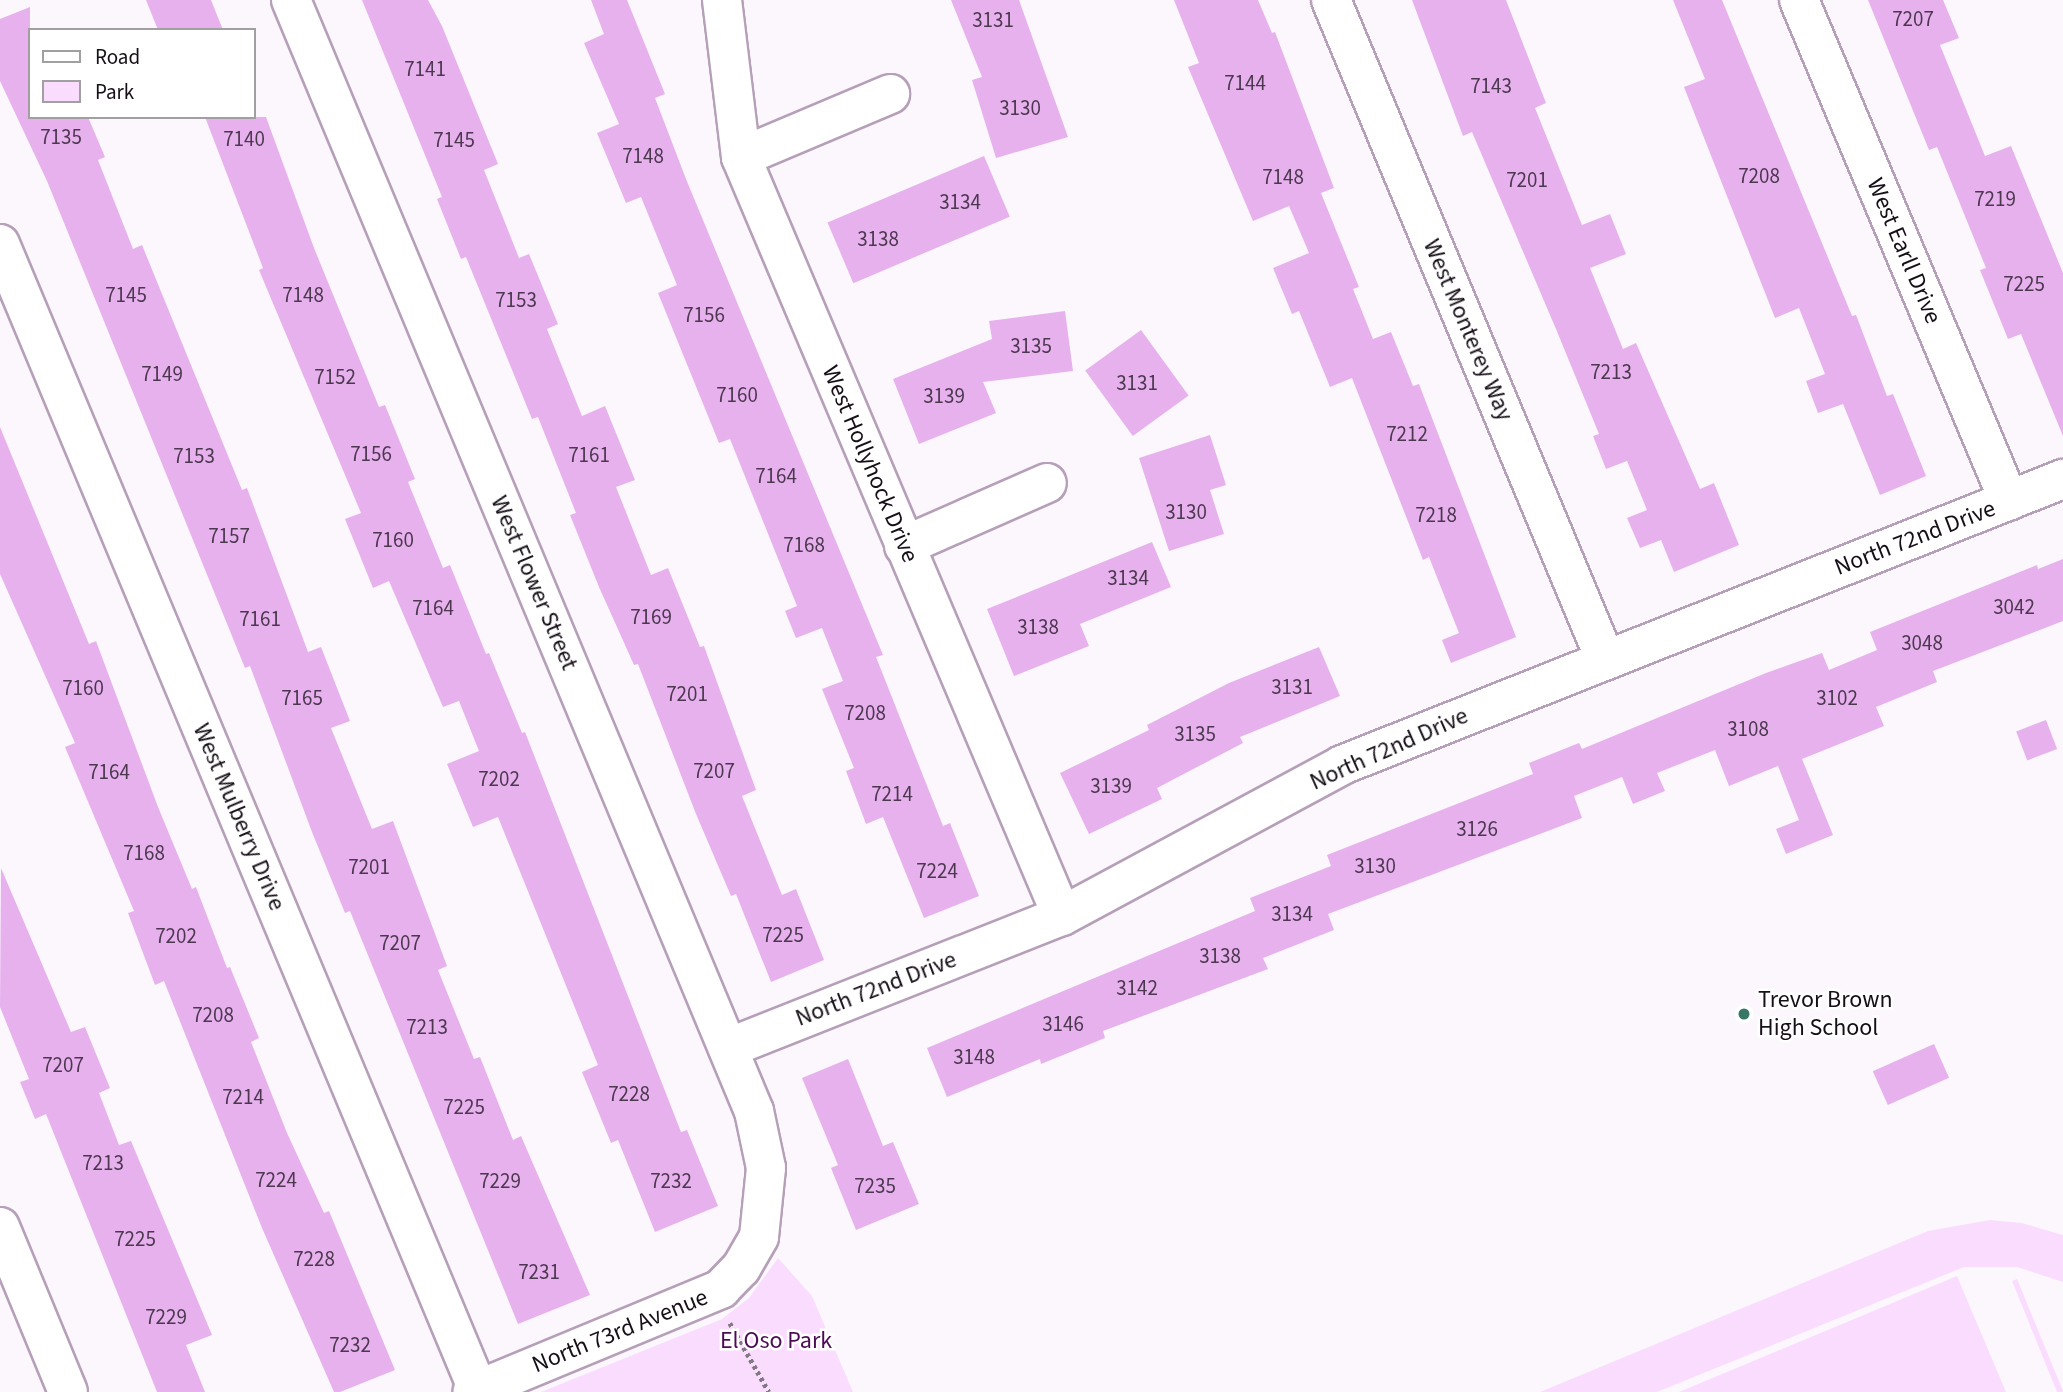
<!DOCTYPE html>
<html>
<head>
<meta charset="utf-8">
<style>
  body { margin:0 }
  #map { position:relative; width:2063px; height:1392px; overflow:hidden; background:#fcf7fd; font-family:"Source Sans 3",sans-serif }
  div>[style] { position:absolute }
  .green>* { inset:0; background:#faddfe }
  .building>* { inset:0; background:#e7b1ee; transform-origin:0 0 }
  .path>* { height:4.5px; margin-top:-2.25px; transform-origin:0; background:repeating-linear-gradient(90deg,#817a82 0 3.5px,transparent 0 7px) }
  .roads { filter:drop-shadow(2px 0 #b69fb8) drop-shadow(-2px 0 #b69fb8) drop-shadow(0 2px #b69fb8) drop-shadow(0 -2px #b69fb8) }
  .minor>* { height:38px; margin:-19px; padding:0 19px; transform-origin:19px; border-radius:19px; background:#fff }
  .dots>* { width:19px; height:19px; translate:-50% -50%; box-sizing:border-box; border:4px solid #fff; border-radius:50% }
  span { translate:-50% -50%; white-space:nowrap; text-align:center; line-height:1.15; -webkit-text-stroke:5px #fff; paint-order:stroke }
  .number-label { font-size:21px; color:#4b384e }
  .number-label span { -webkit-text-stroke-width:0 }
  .street-label { font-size:24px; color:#170f18 }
  .poi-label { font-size:24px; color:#170f18 }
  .left { translate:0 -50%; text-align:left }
  .park-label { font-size:24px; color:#4c0b55 }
  .legend { position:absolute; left:28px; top:28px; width:228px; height:91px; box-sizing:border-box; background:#fff; border:2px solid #a29fa3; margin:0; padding:9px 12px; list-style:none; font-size:21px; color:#170f18 }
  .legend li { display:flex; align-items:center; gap:14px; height:35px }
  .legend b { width:35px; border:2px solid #a29fa3 }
</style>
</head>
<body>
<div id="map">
  <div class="green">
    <i style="clip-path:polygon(1990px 1220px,2022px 1223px,2063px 1235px,2063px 1282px,2017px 1267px,1964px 1267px,1657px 1392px,1540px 1392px,1928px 1231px)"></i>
    <i style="clip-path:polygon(778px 1258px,812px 1296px,853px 1392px,541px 1392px,722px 1319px,749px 1298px)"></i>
    <i style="clip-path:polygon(1957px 1276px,2006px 1392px,1679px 1392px)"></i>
    <i style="clip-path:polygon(2017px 1279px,2063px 1391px,2063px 1392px,2057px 1392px,2012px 1281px)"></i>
  </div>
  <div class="building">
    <i style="clip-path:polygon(146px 0,211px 0,223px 30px,158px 30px)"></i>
    <i style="clip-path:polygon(362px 0,428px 0,442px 26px,498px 164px,484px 170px,519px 258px,529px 254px,558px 324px,547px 329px,582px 416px,605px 406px,635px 480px,616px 487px,651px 575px,668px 568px,700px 647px,704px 646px,756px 790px,742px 796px,782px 895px,796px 889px,824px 960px,771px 982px,736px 894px,731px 896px,696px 814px,638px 664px,634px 665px,599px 587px,570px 515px,576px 513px,538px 417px,532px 419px,466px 257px,461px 259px,437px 199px,442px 197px)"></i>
    <i style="clip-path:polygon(591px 0,627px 0,665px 94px,655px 98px,686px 179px,883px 655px,876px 657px,943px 826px,950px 823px,979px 896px,924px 918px,883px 817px,866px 824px,846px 771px,854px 768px,822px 689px,843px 681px,822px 628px,796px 638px,785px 611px,797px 606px,730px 439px,719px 443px,658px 293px,677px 285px,641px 197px,626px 203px,597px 133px,619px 124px,584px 43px,604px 34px)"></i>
    <i style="clip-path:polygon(951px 0,1019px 0,1068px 137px,996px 158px,972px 80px,982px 77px)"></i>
    <i style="clip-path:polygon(1174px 0,1258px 0,1272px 33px,1275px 32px,1334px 188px,1321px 193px,1359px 287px,1353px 289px,1373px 339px,1391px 332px,1413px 386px,1419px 384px,1516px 637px,1451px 663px,1442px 640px,1459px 633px,1429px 557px,1423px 560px,1352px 378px,1330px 387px,1299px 311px,1292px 314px,1273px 268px,1309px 253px,1289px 206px,1253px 221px,1188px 67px,1199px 63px)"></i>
    <i style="clip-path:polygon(1412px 0,1506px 0,1546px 103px,1535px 108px,1582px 225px,1610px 214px,1626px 254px,1590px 268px,1623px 349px,1636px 343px,1700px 489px,1714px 483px,1739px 545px,1674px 572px,1661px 540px,1640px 548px,1627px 518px,1647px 510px,1627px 461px,1606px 469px,1593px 436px,1599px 434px,1556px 329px,1472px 132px,1463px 136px)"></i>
    <i style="clip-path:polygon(1673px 0,1722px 0,1852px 316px,1856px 315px,1887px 396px,1893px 394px,1926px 476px,1880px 495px,1843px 404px,1818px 413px,1806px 381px,1825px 374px,1799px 308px,1775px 318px,1684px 87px,1705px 79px)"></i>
    <i style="clip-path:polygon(1868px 0,1943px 0,1959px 38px,1940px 45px,1985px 156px,2011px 146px,2063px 273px,2063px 436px,2021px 334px,2008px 339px,1980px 270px,1986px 268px,1937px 147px,1929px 150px)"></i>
    <i style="clip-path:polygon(30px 7px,30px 117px,88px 117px,105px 157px,98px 160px,133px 249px,142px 245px,242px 490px,247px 488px,308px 652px,321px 647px,350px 721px,331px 728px,372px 829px,393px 821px,447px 966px,438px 970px,474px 1059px,480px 1057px,513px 1140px,521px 1136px,590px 1295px,518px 1324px,350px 911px,345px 913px,312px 832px,250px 666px,245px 668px,47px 181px,0 81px,0 19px)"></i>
    <i style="clip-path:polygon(205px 117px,266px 117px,314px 248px,379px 407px,385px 405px,415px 479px,408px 482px,443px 568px,450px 565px,486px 654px,489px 653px,522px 733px,525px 732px,681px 1132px,687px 1130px,718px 1206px,655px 1232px,618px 1140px,611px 1143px,582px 1072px,598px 1065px,498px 817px,473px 827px,447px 764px,479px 751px,459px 701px,443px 707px,389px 581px,373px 588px,345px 519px,361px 513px,259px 270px,263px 268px)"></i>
    <i style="left:984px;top:156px;width:66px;height:170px;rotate:67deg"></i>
    <i style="clip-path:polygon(1065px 311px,1073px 371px,983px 382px,996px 413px,919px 444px,893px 379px,992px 339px,989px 321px)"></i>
    <i style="left:1141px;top:330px;width:81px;height:69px;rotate:54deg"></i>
    <i style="clip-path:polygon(0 427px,89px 644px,96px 641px,158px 807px,192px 889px,196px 887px,227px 968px,230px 967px,259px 1038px,251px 1042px,287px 1133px,324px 1213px,329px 1211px,395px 1370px,340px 1392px,334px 1392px,262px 1228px,164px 981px,155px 985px,128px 913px,134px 911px,65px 747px,75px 743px,0 574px)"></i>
    <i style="clip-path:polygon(1210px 435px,1226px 485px,1210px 490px,1224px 534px,1169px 551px,1139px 458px)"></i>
    <i style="clip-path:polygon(1152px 542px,1171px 587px,1080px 624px,1089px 646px,1014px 676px,987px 609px)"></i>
    <i style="clip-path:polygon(2063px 559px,2063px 621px,1933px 671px,1937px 682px,1876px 707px,1884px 726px,1802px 759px,1833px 835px,1786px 854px,1776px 829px,1799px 820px,1778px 766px,1729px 786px,1715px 750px,1657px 773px,1665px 791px,1633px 804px,1622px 777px,1574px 796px,1582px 818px,1328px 914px,1334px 930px,1263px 958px,1268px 969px,1103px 1031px,1105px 1038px,1041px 1064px,1040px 1059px,947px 1097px,927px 1048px,1255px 911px,1250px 898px,1331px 866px,1327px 855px,1533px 774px,1529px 763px,1579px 743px,1582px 749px,1766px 673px,1822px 653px,1829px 670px,1877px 650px,1870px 632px,2037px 565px,2038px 569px)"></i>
    <i style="clip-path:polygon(1319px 647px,1340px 696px,1240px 737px,1243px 743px,1157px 788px,1162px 799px,1089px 834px,1060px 773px,1149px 730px,1147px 725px,1229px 683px)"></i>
    <i style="left:2046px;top:720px;width:31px;height:32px;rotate:69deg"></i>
    <i style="clip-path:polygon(1px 868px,71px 1032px,85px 1027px,110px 1088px,99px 1093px,119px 1145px,131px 1141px,212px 1335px,186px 1345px,205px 1392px,157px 1392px,46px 1114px,35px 1119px,20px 1082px,29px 1079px,0 1007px)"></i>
    <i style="left:1934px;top:1044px;width:37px;height:67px;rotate:66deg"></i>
    <i style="clip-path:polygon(848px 1059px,883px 1146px,893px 1142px,919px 1204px,856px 1230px,831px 1168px,838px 1165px,802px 1078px)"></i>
  </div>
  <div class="path">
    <i style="left:730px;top:1323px;width:79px;rotate:60.5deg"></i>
  </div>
  <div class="roads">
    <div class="minor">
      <i style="left:291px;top:0;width:1204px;rotate:67.38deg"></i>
      <i style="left:754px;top:1111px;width:58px;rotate:78.1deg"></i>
      <i style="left:766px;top:1168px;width:69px;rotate:95.8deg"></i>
      <i style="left:759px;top:1237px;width:36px;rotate:120deg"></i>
      <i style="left:741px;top:1268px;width:29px;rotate:134deg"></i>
      <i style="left:721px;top:1289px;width:269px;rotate:157.5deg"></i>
      <i style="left:722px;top:0;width:158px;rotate:83.1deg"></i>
      <i style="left:741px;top:157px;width:824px;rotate:67.08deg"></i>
      <i style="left:1331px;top:0;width:714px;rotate:67.42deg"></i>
      <i style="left:1799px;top:0;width:543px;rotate:67.26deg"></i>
      <i style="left:741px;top:157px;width:162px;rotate:-22.9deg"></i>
      <i style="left:0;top:244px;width:1242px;rotate:67.36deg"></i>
      <i style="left:904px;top:546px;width:156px;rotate:-23.8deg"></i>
      <i style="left:728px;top:1048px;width:359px;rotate:-21.6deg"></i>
      <i style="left:1062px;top:916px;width:318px;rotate:-28.3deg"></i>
      <i style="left:1342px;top:765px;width:776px;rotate:-21.64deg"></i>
      <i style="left:0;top:1227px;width:178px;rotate:67.6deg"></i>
    </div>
  </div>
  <div class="dots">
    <i style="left:1744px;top:1014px;background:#387765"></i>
  </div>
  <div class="number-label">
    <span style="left:1913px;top:19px">7207</span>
    <span style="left:993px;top:20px">3131</span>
    <span style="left:425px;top:69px">7141</span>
    <span style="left:1245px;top:83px">7144</span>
    <span style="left:1491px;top:86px">7143</span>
    <span style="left:1020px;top:108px">3130</span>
    <span style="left:61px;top:137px">7135</span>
    <span style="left:244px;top:139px">7140</span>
    <span style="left:454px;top:140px">7145</span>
    <span style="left:643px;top:156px">7148</span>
    <span style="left:1759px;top:176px">7208</span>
    <span style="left:1283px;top:177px">7148</span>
    <span style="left:1527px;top:180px">7201</span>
    <span style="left:1995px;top:199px">7219</span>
    <span style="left:960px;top:202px">3134</span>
    <span style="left:878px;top:239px">3138</span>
    <span style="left:2024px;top:284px">7225</span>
    <span style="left:126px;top:295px">7145</span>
    <span style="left:303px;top:295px">7148</span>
    <span style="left:516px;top:300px">7153</span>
    <span style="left:704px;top:315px">7156</span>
    <span style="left:1031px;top:346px">3135</span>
    <span style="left:1611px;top:372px">7213</span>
    <span style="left:162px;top:374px">7149</span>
    <span style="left:335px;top:377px">7152</span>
    <span style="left:1137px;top:383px">3131</span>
    <span style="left:737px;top:395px">7160</span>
    <span style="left:944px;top:396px">3139</span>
    <span style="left:1407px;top:434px">7212</span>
    <span style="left:371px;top:454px">7156</span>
    <span style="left:589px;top:455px">7161</span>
    <span style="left:194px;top:456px">7153</span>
    <span style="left:776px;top:476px">7164</span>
    <span style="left:1186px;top:512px">3130</span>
    <span style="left:1436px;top:515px">7218</span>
    <span style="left:229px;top:536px">7157</span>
    <span style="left:393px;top:540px">7160</span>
    <span style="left:804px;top:545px">7168</span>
    <span style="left:1128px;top:578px">3134</span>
    <span style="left:2014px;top:607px">3042</span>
    <span style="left:433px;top:608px">7164</span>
    <span style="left:651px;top:617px">7169</span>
    <span style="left:260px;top:619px">7161</span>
    <span style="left:1038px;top:627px">3138</span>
    <span style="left:1922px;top:643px">3048</span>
    <span style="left:1292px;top:687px">3131</span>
    <span style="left:83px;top:688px">7160</span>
    <span style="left:687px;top:694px">7201</span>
    <span style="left:302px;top:698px">7165</span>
    <span style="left:1837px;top:698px">3102</span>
    <span style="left:865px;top:713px">7208</span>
    <span style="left:1748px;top:729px">3108</span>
    <span style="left:1195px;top:734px">3135</span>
    <span style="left:714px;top:771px">7207</span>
    <span style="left:109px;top:772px">7164</span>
    <span style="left:499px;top:779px">7202</span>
    <span style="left:1111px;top:786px">3139</span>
    <span style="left:892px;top:794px">7214</span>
    <span style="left:1477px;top:829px">3126</span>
    <span style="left:144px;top:853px">7168</span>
    <span style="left:1375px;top:866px">3130</span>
    <span style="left:369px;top:867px">7201</span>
    <span style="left:937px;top:871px">7224</span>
    <span style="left:1292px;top:914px">3134</span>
    <span style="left:783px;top:935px">7225</span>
    <span style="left:176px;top:936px">7202</span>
    <span style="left:400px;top:943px">7207</span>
    <span style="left:1220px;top:956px">3138</span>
    <span style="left:1137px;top:988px">3142</span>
    <span style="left:213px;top:1015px">7208</span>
    <span style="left:1063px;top:1024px">3146</span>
    <span style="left:427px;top:1027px">7213</span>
    <span style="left:974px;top:1057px">3148</span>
    <span style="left:63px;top:1065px">7207</span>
    <span style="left:629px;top:1094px">7228</span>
    <span style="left:243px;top:1097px">7214</span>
    <span style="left:464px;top:1107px">7225</span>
    <span style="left:103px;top:1163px">7213</span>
    <span style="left:276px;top:1180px">7224</span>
    <span style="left:500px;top:1181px">7229</span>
    <span style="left:671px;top:1181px">7232</span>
    <span style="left:875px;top:1186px">7235</span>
    <span style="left:135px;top:1239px">7225</span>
    <span style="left:314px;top:1259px">7228</span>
    <span style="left:539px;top:1272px">7231</span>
    <span style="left:166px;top:1317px">7229</span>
    <span style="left:350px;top:1345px">7232</span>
  </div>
  <div class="street-label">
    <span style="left:1904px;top:251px;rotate:67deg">West Earll Drive</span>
    <span style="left:1468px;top:330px;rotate:67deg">West Monterey Way</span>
    <span style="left:870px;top:464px;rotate:67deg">West Hollyhock Drive</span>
    <span style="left:1915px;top:538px;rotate:-21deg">North 72nd Drive</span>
    <span style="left:534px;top:583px;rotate:67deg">West Flower Street</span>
    <span style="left:1389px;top:749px;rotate:-24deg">North 72nd Drive</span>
    <span style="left:239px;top:817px;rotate:67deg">West Mulberry Drive</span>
    <span style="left:876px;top:989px;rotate:-21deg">North 72nd Drive</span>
    <span style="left:620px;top:1331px;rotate:-22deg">North 73rd Avenue</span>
  </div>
  <div class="poi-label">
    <span class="left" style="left:1758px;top:1014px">Trevor Brown<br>High School</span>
  </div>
  <div class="park-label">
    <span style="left:776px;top:1341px">El Oso Park</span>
  </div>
  <ul class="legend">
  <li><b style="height:9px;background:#fff"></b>Road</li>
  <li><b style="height:19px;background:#faddfe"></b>Park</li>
  </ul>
</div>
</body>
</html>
